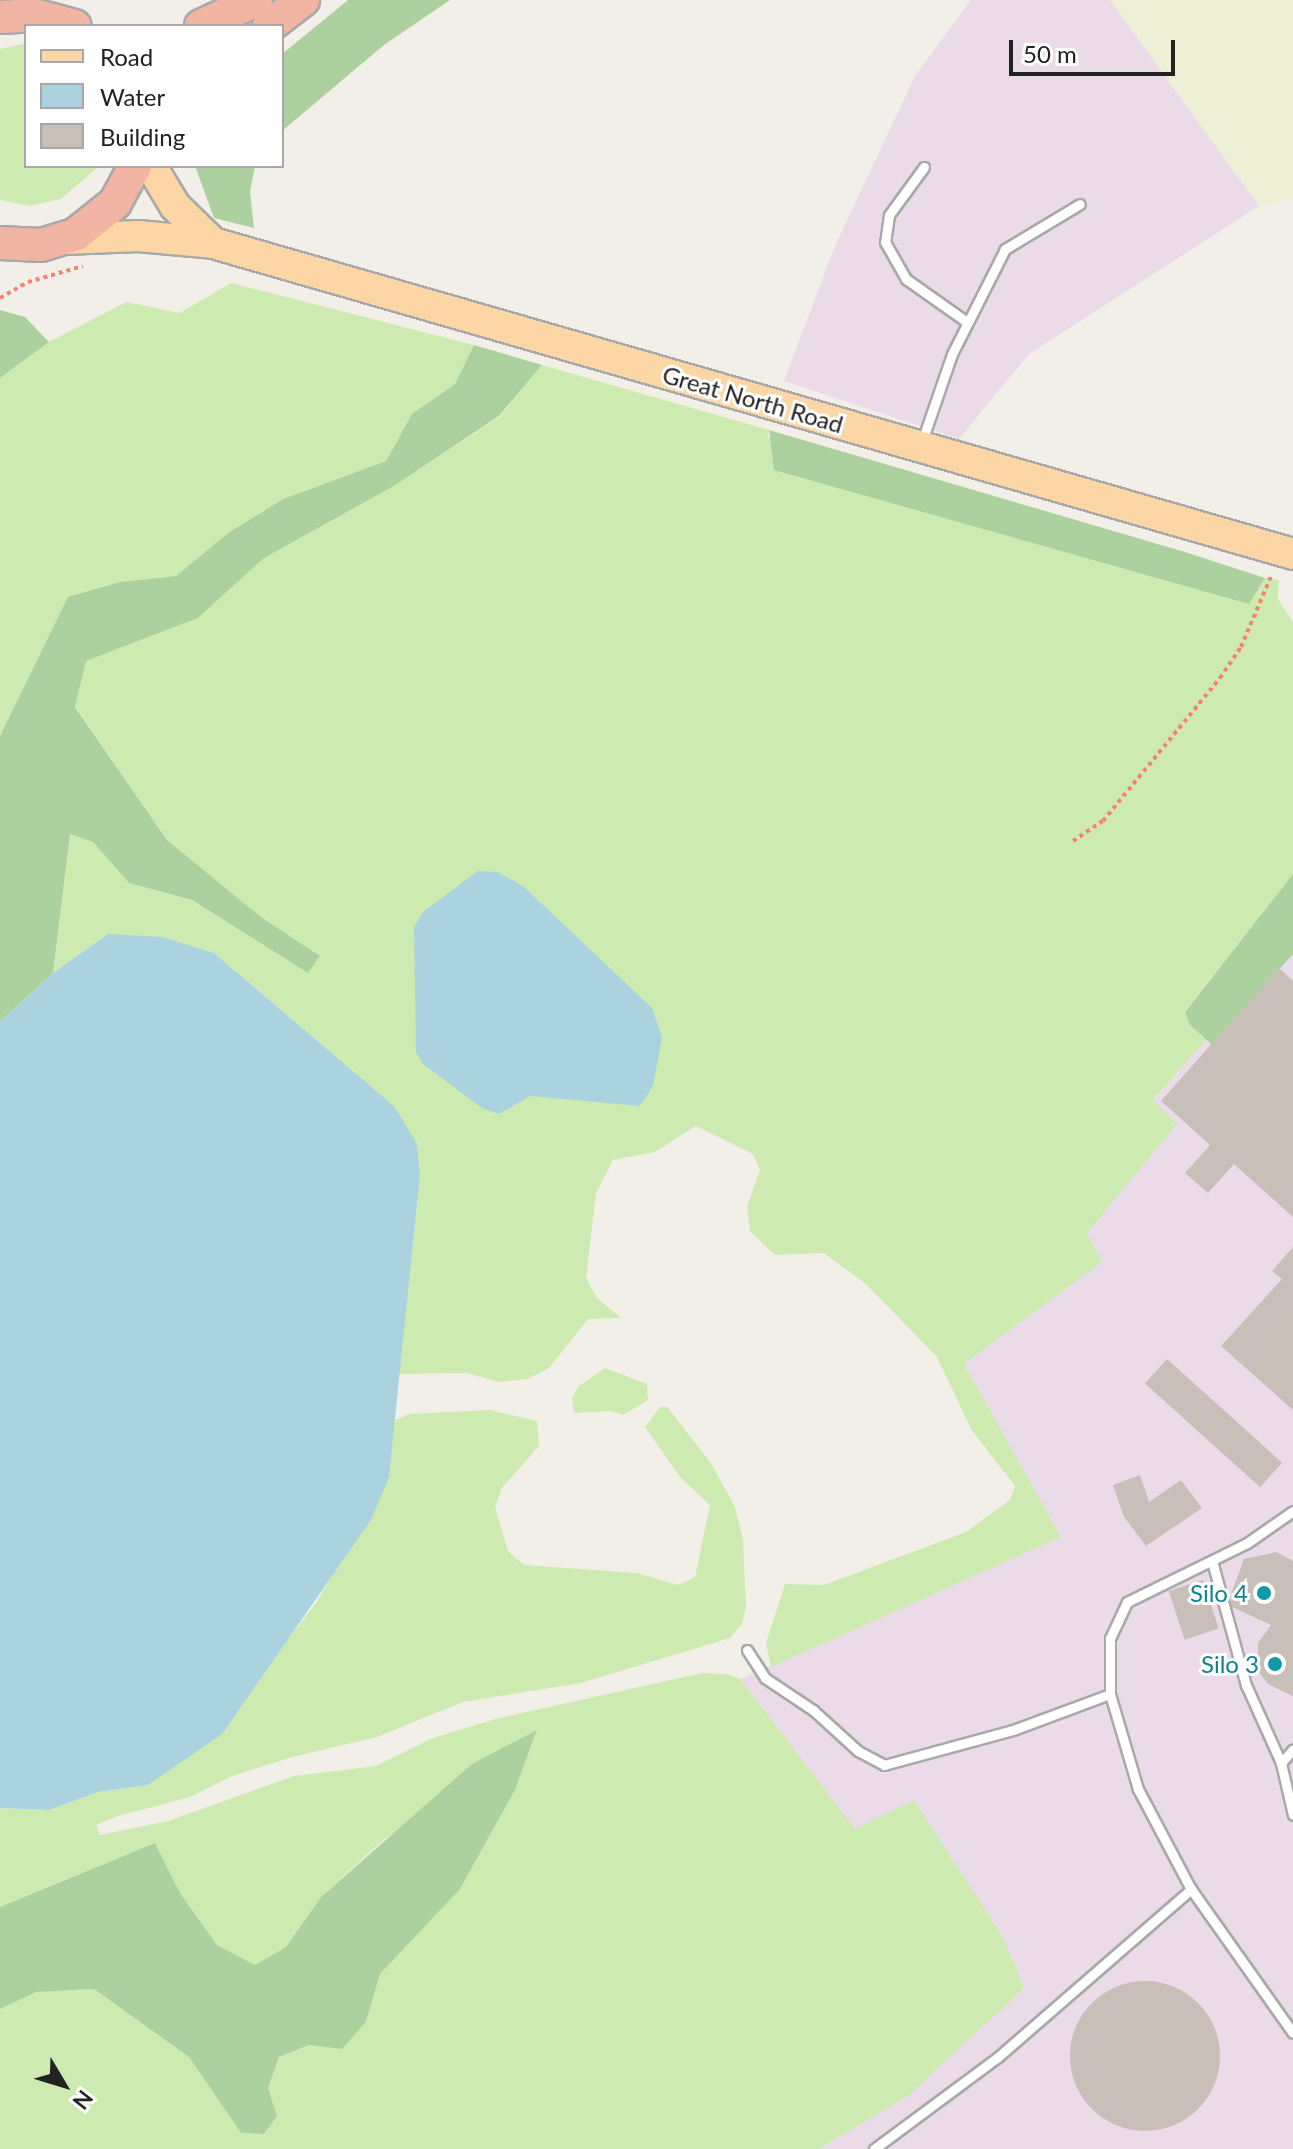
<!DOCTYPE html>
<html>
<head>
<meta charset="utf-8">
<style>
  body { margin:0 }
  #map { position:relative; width:1293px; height:2149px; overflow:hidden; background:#f2efe9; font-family:Lato,sans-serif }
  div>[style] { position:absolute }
  .industrial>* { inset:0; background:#ebdbe8 }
  .farmland>* { inset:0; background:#eef0d5 }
  .grass>* { inset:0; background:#cdebb0 }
  .forest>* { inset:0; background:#add19e }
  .water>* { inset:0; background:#aad3df }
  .building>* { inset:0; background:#c7bfb8; transform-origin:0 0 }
  .round { border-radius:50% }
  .path>* { height:4px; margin-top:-2px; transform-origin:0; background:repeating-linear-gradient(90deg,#fa8072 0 4px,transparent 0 8px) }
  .roads { filter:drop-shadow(2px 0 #a9a9a9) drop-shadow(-2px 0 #a9a9a9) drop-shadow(0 2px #a9a9a9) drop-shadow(0 -2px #a9a9a9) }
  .service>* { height:9px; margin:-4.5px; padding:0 4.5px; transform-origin:4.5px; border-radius:4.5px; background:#fff }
  .primary>* { height:30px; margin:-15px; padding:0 15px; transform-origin:15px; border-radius:15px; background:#fcd6a4 }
  .trunk>* { height:32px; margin:-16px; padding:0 16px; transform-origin:16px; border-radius:16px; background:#f2b4a3 }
  .dots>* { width:22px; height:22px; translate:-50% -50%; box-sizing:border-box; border:4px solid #fff; border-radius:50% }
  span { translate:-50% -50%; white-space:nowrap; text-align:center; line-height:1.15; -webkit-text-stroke:6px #fff; paint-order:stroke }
  .street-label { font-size:24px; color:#222 }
  .culture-label { font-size:24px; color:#0d838f }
  .right { translate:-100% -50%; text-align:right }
  .legend { position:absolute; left:24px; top:24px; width:260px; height:144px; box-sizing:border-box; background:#fff; border:2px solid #a7a7a7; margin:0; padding:10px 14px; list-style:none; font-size:24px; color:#222 }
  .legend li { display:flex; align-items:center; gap:16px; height:40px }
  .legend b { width:40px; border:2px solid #a7a7a7 }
  .north { position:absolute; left:24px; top:2045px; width:80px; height:80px; -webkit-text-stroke:6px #fff; paint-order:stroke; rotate:128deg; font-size:22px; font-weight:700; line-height:32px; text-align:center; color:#222 }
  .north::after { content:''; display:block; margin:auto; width:28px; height:36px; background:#222; clip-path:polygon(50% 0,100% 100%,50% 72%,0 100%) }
  .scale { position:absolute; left:1009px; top:40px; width:166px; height:36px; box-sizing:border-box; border:4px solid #222; border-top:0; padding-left:10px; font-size:24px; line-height:28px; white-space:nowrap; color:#222; -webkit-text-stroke:6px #fff; paint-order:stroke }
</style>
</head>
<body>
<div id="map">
  <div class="industrial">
    <i style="clip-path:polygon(971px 0,1110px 0,1259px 206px,1029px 354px,959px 439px,784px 381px,835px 246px,915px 76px)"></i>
    <i style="clip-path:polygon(1293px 874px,1293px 2149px,819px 2149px,859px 2125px,1024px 1988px,1004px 1939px,914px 1801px,855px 1830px,740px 1679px,1061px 1537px,963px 1364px,1101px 1262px,1087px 1233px,1176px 1125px,1153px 1101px,1206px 1040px)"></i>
  </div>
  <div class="farmland">
    <i style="clip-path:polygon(1110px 0,1293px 0,1293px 198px,1259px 206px)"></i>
  </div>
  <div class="grass">
    <i style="clip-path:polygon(26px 43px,26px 166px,99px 166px,61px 199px,29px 206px,0 200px,0 49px)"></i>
    <i style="clip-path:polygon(231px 283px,474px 345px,455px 384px,412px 414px,386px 461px,283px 499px,228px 533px,176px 576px,120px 582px,36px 667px,0 736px,0 378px,49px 342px,126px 302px,180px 313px)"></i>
    <i style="clip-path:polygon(542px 365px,769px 430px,768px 438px,1248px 604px,1265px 578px,1279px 580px,1278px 599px,1293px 622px,1293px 874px,1185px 1011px,1190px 1025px,1206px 1040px,1153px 1100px,1177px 1124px,1087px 1233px,1102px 1262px,964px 1364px,1061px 1537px,771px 1667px,766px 1643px,785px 1584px,824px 1585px,966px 1532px,1010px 1500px,1015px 1486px,971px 1429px,937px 1357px,866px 1284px,824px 1253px,775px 1255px,750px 1231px,747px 1206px,760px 1170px,753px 1154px,696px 1126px,655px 1152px,613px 1160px,596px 1193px,586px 1278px,597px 1298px,621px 1318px,588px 1319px,549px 1368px,528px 1379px,499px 1382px,467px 1373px,399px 1374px,420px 1175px,394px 1106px,214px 953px,108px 934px,53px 973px,70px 834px,93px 842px,129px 883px,192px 900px,308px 973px,320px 956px,261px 917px,167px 840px,75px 706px,86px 661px,198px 618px,264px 558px,394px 486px,499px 417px)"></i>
    <i style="clip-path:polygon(605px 1368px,647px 1384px,648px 1400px,623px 1415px,611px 1411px,574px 1413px,572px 1398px,579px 1386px)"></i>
    <i style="clip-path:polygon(660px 1407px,667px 1407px,711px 1463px,735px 1507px,743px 1540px,746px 1607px,742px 1624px,730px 1638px,581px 1683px,463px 1702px,377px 1737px,292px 1757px,232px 1776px,190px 1797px,118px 1816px,96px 1825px,100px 1835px,168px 1821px,294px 1776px,376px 1766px,433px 1738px,495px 1719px,702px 1673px,728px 1674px,740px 1679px,855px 1829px,914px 1800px,1004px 1939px,1024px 1988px,909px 2095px,819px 2149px,0 2149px,0 2009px,36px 1992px,94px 1989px,189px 2057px,241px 2133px,264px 2134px,277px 2116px,268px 2088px,279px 2057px,309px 2045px,342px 2048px,366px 2022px,380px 1974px,460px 1889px,515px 1790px,537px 1731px,382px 1841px,321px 1897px,286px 1947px,255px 1965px,217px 1945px,180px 1893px,155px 1843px,0 1907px,0 1808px,49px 1810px,98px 1792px,148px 1785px,269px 1663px,316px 1603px,389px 1477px,394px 1421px,409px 1414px,490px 1410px,537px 1421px,539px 1446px,502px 1488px,495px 1507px,508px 1551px,524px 1565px,637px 1573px,678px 1585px,695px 1577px,710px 1505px,681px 1478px,645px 1427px)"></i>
  </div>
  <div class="forest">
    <i style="clip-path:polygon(348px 0,450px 0,384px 45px,282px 131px,282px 54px)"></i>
    <i style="clip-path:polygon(195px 166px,255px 166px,250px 192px,254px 228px,214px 218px)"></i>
    <i style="clip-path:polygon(0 310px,25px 317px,49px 342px,0 378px)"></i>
    <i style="clip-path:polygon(474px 345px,542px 365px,499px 416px,394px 486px,264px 558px,198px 618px,86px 661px,75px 707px,167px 840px,261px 917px,320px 956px,308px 973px,192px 900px,129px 883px,93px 842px,70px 834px,53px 973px,0 1022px,0 736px,68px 597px,120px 582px,176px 576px,228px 533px,283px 499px,386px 461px,412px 414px,455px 384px)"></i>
    <i style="clip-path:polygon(769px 430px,1185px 552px,1265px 578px,1249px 604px,774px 470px)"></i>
    <i style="clip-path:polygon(1293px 874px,1293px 954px,1212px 1045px,1190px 1025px,1185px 1012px)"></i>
    <i style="clip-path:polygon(537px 1730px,515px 1790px,460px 1889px,380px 1974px,366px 2022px,342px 2049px,309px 2045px,279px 2057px,268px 2088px,277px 2116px,264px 2134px,241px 2133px,189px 2057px,94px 1989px,36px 1992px,0 2009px,0 1907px,155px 1843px,180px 1893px,217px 1945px,255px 1965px,286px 1947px,321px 1897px,472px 1764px)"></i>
  </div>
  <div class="water">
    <i style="clip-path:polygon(478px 871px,497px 872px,523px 886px,652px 1008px,662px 1037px,653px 1086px,640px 1106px,530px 1096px,499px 1114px,482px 1108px,423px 1064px,416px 1052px,414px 927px,423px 912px)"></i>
    <i style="clip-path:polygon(108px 934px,162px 937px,214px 953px,394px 1106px,417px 1144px,420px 1175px,389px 1477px,371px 1520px,222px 1734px,148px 1785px,98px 1792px,49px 1810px,0 1808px,0 1022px,53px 973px)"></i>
  </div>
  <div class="building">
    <i style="clip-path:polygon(1279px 968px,1293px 981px,1293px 1217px,1234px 1164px,1208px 1193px,1185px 1173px,1210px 1145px,1161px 1101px)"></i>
    <i style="clip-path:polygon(1293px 1247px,1293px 1410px,1221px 1346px,1282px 1279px,1272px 1271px)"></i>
    <i style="left:1167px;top:1359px;width:155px;height:33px;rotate:42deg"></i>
    <i style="clip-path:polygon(1140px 1475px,1149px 1502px,1181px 1480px,1202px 1508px,1146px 1546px,1124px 1517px,1113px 1485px)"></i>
    <i style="clip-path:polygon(1276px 1552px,1293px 1561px,1293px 1696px,1268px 1684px,1258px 1671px,1258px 1643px,1271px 1625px,1232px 1607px,1230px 1597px,1244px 1559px)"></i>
    <i style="left:1203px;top:1580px;width:51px;height:36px;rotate:72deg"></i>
    <i class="round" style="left:1070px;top:1981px;width:150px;height:150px"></i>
  </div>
  <div class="path">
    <i style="left:0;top:298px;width:32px;rotate:-30deg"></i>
    <i style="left:28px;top:282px;width:57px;rotate:-16.2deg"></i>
    <i style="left:1073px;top:841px;width:36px;rotate:-34deg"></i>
    <i style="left:1103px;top:821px;width:185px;rotate:-50.7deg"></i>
    <i style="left:1220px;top:678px;width:37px;rotate:-56deg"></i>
    <i style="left:1241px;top:647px;width:79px;rotate:-67deg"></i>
  </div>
  <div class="roads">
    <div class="service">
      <i style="left:924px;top:167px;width:59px;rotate:126.1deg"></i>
      <i style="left:889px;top:215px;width:27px;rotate:98deg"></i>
      <i style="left:885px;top:242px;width:43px;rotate:60.4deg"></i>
      <i style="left:906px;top:279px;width:75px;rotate:35.2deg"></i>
      <i style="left:921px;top:444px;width:95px;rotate:-71deg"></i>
      <i style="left:952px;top:354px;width:118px;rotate:-63.2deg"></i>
      <i style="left:1005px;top:249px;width:87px;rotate:-31deg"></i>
      <i style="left:1293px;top:1511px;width:56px;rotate:145.2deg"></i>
      <i style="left:1247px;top:1543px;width:134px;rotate:153.8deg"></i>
      <i style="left:1127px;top:1602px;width:40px;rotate:115deg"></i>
      <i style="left:1110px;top:1638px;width:56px;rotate:90deg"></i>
      <i style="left:1110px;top:1694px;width:99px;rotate:73.6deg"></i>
      <i style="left:1138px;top:1789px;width:113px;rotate:62.1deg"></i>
      <i style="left:1191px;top:1889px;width:176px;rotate:54.7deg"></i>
      <i style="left:1212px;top:1561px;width:129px;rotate:74.7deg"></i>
      <i style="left:1246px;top:1685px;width:85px;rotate:65.8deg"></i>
      <i style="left:1281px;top:1763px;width:53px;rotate:77deg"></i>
      <i style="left:747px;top:1650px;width:33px;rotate:57deg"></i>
      <i style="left:765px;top:1678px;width:58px;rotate:33.7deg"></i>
      <i style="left:813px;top:1710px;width:61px;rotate:42.3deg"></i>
      <i style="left:858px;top:1751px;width:30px;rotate:28deg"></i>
      <i style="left:884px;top:1765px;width:134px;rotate:-15.2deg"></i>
      <i style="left:1013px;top:1730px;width:103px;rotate:-20.4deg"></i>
      <i style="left:1281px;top:1763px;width:18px;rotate:-49deg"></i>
      <i style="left:874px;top:2149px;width:154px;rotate:-36.6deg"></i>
      <i style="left:998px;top:2057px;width:256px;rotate:-41deg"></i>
    </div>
    <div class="primary">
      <i style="left:151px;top:166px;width:47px;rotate:59deg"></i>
      <i style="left:175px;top:206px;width:53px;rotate:44.2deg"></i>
      <i style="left:65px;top:239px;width:73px;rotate:-2.4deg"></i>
      <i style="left:138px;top:236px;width:75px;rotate:5.3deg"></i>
      <i style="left:213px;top:243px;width:1124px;rotate:16.06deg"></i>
    </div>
    <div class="trunk">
      <i style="left:0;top:17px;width:34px;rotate:-3deg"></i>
      <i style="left:34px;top:15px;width:42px;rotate:15deg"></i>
      <i style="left:201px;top:26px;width:61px;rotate:-25.3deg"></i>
      <i style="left:269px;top:26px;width:43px;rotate:-37.4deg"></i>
      <i style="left:0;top:243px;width:41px;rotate:2.8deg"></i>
      <i style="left:41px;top:245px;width:37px;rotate:-17deg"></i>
      <i style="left:76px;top:234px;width:50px;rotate:-38.5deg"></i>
      <i style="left:115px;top:203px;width:42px;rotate:-61.6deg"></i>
    </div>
  </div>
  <div class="dots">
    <i style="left:1264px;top:1593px;background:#0f9aa8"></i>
    <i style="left:1275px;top:1664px;background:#0f9aa8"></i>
  </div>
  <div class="street-label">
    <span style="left:753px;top:399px;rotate:16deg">Great North Road</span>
  </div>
  <div class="culture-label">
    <span class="right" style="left:1248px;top:1593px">Silo 4</span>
    <span class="right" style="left:1259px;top:1664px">Silo 3</span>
  </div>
  <ul class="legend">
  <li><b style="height:10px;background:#fcd6a4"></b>Road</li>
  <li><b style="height:22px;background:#aad3df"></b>Water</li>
  <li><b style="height:22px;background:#c7bfb8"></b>Building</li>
  </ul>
  <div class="north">N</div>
  <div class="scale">50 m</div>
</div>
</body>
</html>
